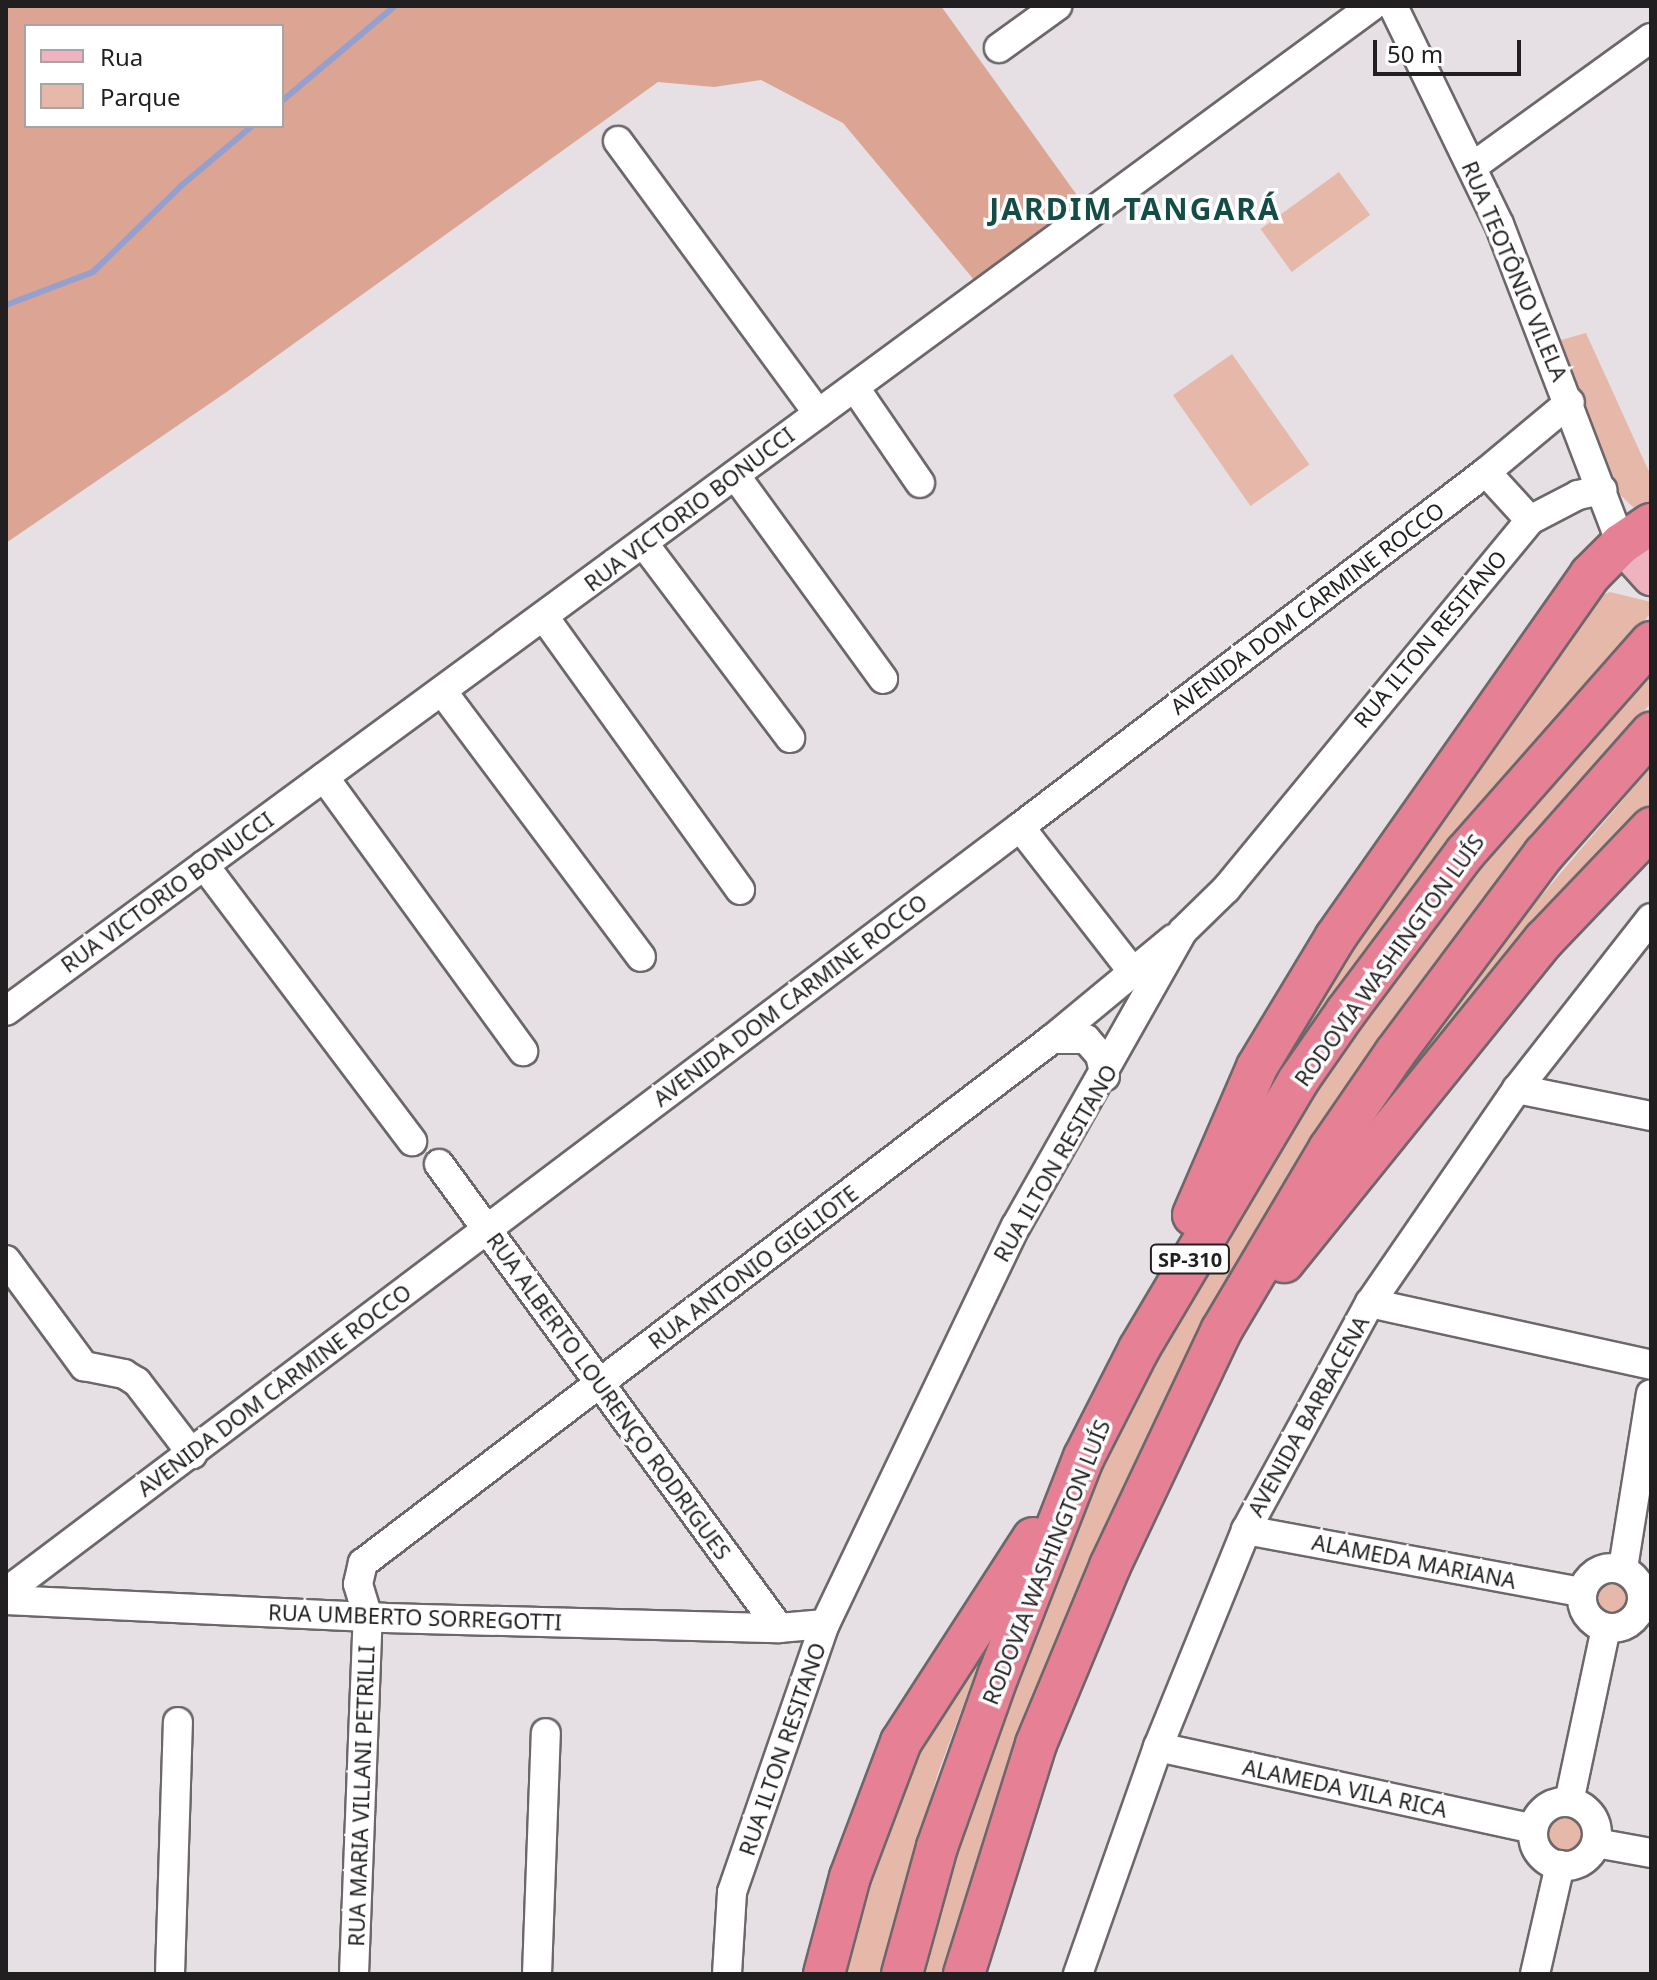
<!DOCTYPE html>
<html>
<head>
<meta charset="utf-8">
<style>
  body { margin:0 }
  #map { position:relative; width:1657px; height:1980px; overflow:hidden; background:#e6e0e4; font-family:"Noto Sans",sans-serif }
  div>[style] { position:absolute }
  .green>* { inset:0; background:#e6b8a9; transform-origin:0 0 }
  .round { border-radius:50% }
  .forest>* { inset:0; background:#dba493 }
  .stream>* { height:6px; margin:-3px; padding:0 3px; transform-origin:3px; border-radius:3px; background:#95a0cf }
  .roads { filter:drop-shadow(2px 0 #6c676a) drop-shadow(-2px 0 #6c676a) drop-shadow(0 2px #6c676a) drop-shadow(0 -2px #6c676a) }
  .minor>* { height:28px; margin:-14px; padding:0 14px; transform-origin:14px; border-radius:14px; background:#fff }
  .minor>.ring { margin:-14px; padding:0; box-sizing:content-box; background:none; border:28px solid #fff; border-radius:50% }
  .major>* { height:36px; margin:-18px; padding:0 18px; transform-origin:18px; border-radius:18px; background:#efb3bf }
  .highway>* { height:40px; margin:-20px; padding:0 20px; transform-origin:20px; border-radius:20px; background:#e58095 }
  span { translate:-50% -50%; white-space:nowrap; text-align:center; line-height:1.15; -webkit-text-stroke:7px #fff; paint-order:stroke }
  .shield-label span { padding:2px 6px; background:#fff; border:2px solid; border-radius:6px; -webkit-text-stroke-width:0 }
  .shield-label { font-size:20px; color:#211f20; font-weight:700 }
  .street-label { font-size:22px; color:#211f20 }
  .district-label { font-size:30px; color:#144d45; font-weight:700; letter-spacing:2px }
  .frame { position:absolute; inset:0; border:8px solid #211f20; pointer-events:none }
  .legend { position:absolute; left:24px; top:24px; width:260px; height:104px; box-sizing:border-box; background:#fff; border:2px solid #a6a5a6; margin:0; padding:10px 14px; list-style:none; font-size:24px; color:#211f20 }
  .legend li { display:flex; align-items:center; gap:16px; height:40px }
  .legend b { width:40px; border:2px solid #a6a5a6 }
  .scale { position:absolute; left:1373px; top:40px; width:148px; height:36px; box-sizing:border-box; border:4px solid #211f20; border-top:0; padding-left:10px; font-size:24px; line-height:28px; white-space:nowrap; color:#211f20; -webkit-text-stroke:6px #fff; paint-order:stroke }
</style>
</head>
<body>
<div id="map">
  <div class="green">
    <i style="left:1339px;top:172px;width:53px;height:97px;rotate:54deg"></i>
    <i style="clip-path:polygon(1586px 333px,1651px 476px,1651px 508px,1635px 509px,1614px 489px,1561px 340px)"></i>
    <i style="left:1232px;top:354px;width:135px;height:72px;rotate:55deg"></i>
    <i style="clip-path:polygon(1610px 592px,1651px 602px,1651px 613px,1451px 837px,1314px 1025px,1233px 1151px,1259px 1079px,1596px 598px)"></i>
    <i style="clip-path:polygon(1651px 658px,1651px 703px,1575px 791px,1289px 1190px,953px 1974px,912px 1974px,1007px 1675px,1152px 1352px,1357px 1015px)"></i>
    <i style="clip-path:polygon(1651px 767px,1651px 815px,1360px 1139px,1496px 949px)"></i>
    <i class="round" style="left:1594px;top:1579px;width:38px;height:38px"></i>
    <i style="clip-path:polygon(989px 1636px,938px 1773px,879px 1974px,834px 1974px,918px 1742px)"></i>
    <i class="round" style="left:1545px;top:1815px;width:38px;height:38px"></i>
  </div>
  <div class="forest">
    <i style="clip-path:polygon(evenodd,6px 6px,941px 6px,1084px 205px,975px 281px,843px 123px,761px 80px,714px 87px,658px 82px,228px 391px,6px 543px,6px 6px,26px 26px,282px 26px,282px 126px,26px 126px,26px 26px)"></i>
  </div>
  <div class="stream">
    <i style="left:282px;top:101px;width:148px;rotate:-40.1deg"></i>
    <i style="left:6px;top:305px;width:93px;rotate:-20.8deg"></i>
    <i style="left:93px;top:272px;width:124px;rotate:-44.3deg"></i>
    <i style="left:182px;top:185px;width:92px;rotate:-40.1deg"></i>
  </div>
  <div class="roads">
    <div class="minor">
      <i style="left:1393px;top:6px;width:242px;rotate:64.1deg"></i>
      <i style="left:1499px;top:224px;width:342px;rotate:69.1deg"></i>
      <i style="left:999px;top:48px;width:72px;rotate:-35.9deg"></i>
      <i style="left:618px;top:141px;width:338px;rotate:53.7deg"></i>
      <i style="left:1472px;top:167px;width:221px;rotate:-35.8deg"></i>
      <i style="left:855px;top:388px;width:115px;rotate:55.6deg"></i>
      <i style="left:1486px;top:472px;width:65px;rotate:47.5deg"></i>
      <i style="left:735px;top:475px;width:252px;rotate:54deg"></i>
      <i style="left:644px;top:544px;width:243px;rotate:53deg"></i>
      <i style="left:544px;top:617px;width:336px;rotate:54.3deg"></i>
      <i style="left:442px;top:691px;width:332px;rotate:53.2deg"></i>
      <i style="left:324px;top:777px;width:339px;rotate:54deg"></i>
      <i style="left:1020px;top:827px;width:184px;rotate:52.1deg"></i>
      <i style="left:204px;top:865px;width:346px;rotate:53deg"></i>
      <i style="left:6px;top:1011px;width:1696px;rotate:-36.34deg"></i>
      <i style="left:1052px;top:1039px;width:34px"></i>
      <i style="left:1086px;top:1039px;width:21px;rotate:49deg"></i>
      <i style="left:1100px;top:1055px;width:22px;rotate:77deg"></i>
      <i style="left:1517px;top:1089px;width:137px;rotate:11.4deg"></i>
      <i style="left:439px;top:1164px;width:575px;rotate:53.77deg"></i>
      <i style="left:6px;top:1260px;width:132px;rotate:53.7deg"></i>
      <i style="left:84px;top:1366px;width:41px;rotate:11.3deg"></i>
      <i style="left:124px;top:1374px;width:15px;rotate:32deg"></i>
      <i style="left:137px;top:1382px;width:91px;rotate:52.6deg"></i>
      <i style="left:1370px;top:1303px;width:288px;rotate:12.4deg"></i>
      <i style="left:1246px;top:1530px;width:342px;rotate:10.5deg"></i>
      <i class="ring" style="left:1582px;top:1568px;width:32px;height:32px"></i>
      <i style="left:1623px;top:1568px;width:176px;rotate:-80.9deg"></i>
      <i style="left:6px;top:1592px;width:1270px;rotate:-37.03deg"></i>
      <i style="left:1020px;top:827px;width:586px;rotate:-37.3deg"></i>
      <i style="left:1486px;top:472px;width:109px;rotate:-39.8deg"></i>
      <i style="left:6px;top:1600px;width:379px;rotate:2.7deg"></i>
      <i style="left:385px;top:1618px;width:394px;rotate:1.5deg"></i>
      <i style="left:779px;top:1628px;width:46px;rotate:-5deg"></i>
      <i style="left:1158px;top:1747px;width:384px;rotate:12.3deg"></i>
      <i style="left:1569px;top:1802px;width:178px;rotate:-78deg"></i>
      <i class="ring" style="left:1533px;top:1802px;width:36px;height:36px"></i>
      <i style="left:1596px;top:1843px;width:56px;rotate:10.3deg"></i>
      <i style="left:170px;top:1974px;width:252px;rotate:-88.2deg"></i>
      <i style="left:354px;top:1974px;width:357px;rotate:-87.8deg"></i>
      <i style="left:368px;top:1617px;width:34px;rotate:-107deg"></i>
      <i style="left:358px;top:1584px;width:22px;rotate:-77deg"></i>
      <i style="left:363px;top:1563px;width:866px;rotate:-37.25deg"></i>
      <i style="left:1052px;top:1039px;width:157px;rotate:-39.6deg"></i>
      <i style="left:537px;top:1974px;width:241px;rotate:-87.9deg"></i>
      <i style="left:727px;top:1974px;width:82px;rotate:-86.5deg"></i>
      <i style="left:732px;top:1892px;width:284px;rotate:-70.9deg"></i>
      <i style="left:825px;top:1624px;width:441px;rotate:-64.4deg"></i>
      <i style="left:1016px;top:1226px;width:339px;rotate:-60.5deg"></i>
      <i style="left:1183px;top:931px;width:60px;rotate:-44.3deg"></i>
      <i style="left:1226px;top:889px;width:478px;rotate:-50.5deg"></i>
      <i style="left:1530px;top:520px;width:54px;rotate:-27.5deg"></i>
      <i style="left:1578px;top:495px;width:25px;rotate:-12deg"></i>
      <i style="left:1078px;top:1974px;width:241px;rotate:-70.6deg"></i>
      <i style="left:1158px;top:1747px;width:234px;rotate:-67.9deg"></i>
      <i style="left:1246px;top:1530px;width:259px;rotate:-61.4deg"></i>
      <i style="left:1370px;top:1303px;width:260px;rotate:-55.5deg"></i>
      <i style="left:1517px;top:1089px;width:217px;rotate:-51.9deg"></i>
      <i style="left:1535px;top:1974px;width:112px;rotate:-77.1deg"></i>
    </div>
    <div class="major">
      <i style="left:1621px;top:544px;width:45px;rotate:47.7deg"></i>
    </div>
    <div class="highway">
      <i style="left:1193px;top:1215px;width:161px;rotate:-66.6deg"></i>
      <i style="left:1257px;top:1067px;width:151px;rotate:-58.8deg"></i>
      <i style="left:1335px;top:938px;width:444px;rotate:-54.9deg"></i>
      <i style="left:1590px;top:575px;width:44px;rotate:-45deg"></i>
      <i style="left:1621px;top:544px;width:36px;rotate:-34deg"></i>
      <i style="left:1284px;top:1262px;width:414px;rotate:-51.1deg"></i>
      <i style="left:1544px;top:940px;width:155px;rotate:-46.3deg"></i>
      <i style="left:824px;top:1974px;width:100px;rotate:-75deg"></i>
      <i style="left:850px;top:1877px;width:144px;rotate:-69.3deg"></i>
      <i style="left:901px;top:1742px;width:243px;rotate:-57.1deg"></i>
      <i style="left:902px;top:1974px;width:132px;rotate:-74.6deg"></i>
      <i style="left:937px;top:1847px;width:182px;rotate:-70.4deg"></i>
      <i style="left:998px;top:1676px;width:235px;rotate:-68.6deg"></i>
      <i style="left:1084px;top:1457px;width:121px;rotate:-63deg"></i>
      <i style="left:1139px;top:1349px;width:312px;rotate:-59.3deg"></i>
      <i style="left:1298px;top:1081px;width:84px;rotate:-55.2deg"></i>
      <i style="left:1346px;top:1012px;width:199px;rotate:-53.2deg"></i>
      <i style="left:1465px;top:853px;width:281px;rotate:-48.6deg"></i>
      <i style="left:964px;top:1974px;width:241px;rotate:-72.6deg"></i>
      <i style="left:1036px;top:1744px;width:193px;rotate:-67.4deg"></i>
      <i style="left:1110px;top:1566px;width:260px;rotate:-64.7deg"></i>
      <i style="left:1221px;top:1331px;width:212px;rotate:-59.3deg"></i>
      <i style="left:1329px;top:1149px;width:116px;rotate:-55.5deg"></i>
      <i style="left:1395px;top:1053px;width:249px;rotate:-53.2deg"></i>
      <i style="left:1544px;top:854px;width:162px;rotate:-48.5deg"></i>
    </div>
  </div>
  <div class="shield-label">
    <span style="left:1190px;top:1259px">SP-310</span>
  </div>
  <div class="street-label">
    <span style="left:1515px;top:271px;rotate:67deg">RUA TEOTÔNIO VILELA</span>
    <span style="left:689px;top:509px;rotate:-37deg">RUA VICTORIO BONUCCI</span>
    <span style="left:1307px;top:608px;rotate:-37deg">AVENIDA DOM CARMINE ROCCO</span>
    <span style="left:1430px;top:639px;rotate:-50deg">RUA ILTON RESITANO</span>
    <span style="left:167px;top:892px;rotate:-36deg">RUA VICTORIO BONUCCI</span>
    <span style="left:1389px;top:960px;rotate:-54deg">RODOVIA WASHINGTON LUÍS</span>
    <span style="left:790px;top:1000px;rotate:-37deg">AVENIDA DOM CARMINE ROCCO</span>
    <span style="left:1055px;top:1163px;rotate:-60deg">RUA ILTON RESITANO</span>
    <span style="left:753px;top:1267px;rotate:-37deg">RUA ANTONIO GIGLIOTE</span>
    <span style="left:274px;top:1390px;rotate:-37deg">AVENIDA DOM CARMINE ROCCO</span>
    <span style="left:609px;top:1396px;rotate:54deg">RUA ALBERTO LOURENÇO RODRIGUES</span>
    <span style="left:1308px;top:1416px;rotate:-61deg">AVENIDA BARBACENA</span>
    <span style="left:1414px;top:1561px;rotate:11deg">ALAMEDA MARIANA</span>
    <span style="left:1046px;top:1562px;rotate:-68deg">RODOVIA WASHINGTON LUÍS</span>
    <span style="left:415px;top:1617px;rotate:2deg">RUA UMBERTO SORREGOTTI</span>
    <span style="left:782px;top:1749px;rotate:-71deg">RUA ILTON RESITANO</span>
    <span style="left:1345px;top:1788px;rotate:12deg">ALAMEDA VILA RICA</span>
    <span style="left:361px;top:1796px;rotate:-88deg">RUA MARIA VILLANI PETRILLI</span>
  </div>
  <div class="district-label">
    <span style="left:1135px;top:209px">JARDIM TANGARÁ</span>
  </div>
  <div class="frame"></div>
  <ul class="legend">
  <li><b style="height:10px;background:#efb3bf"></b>Rua</li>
  <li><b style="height:22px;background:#e6b8a9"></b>Parque</li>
  </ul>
  <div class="scale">50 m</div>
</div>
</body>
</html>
